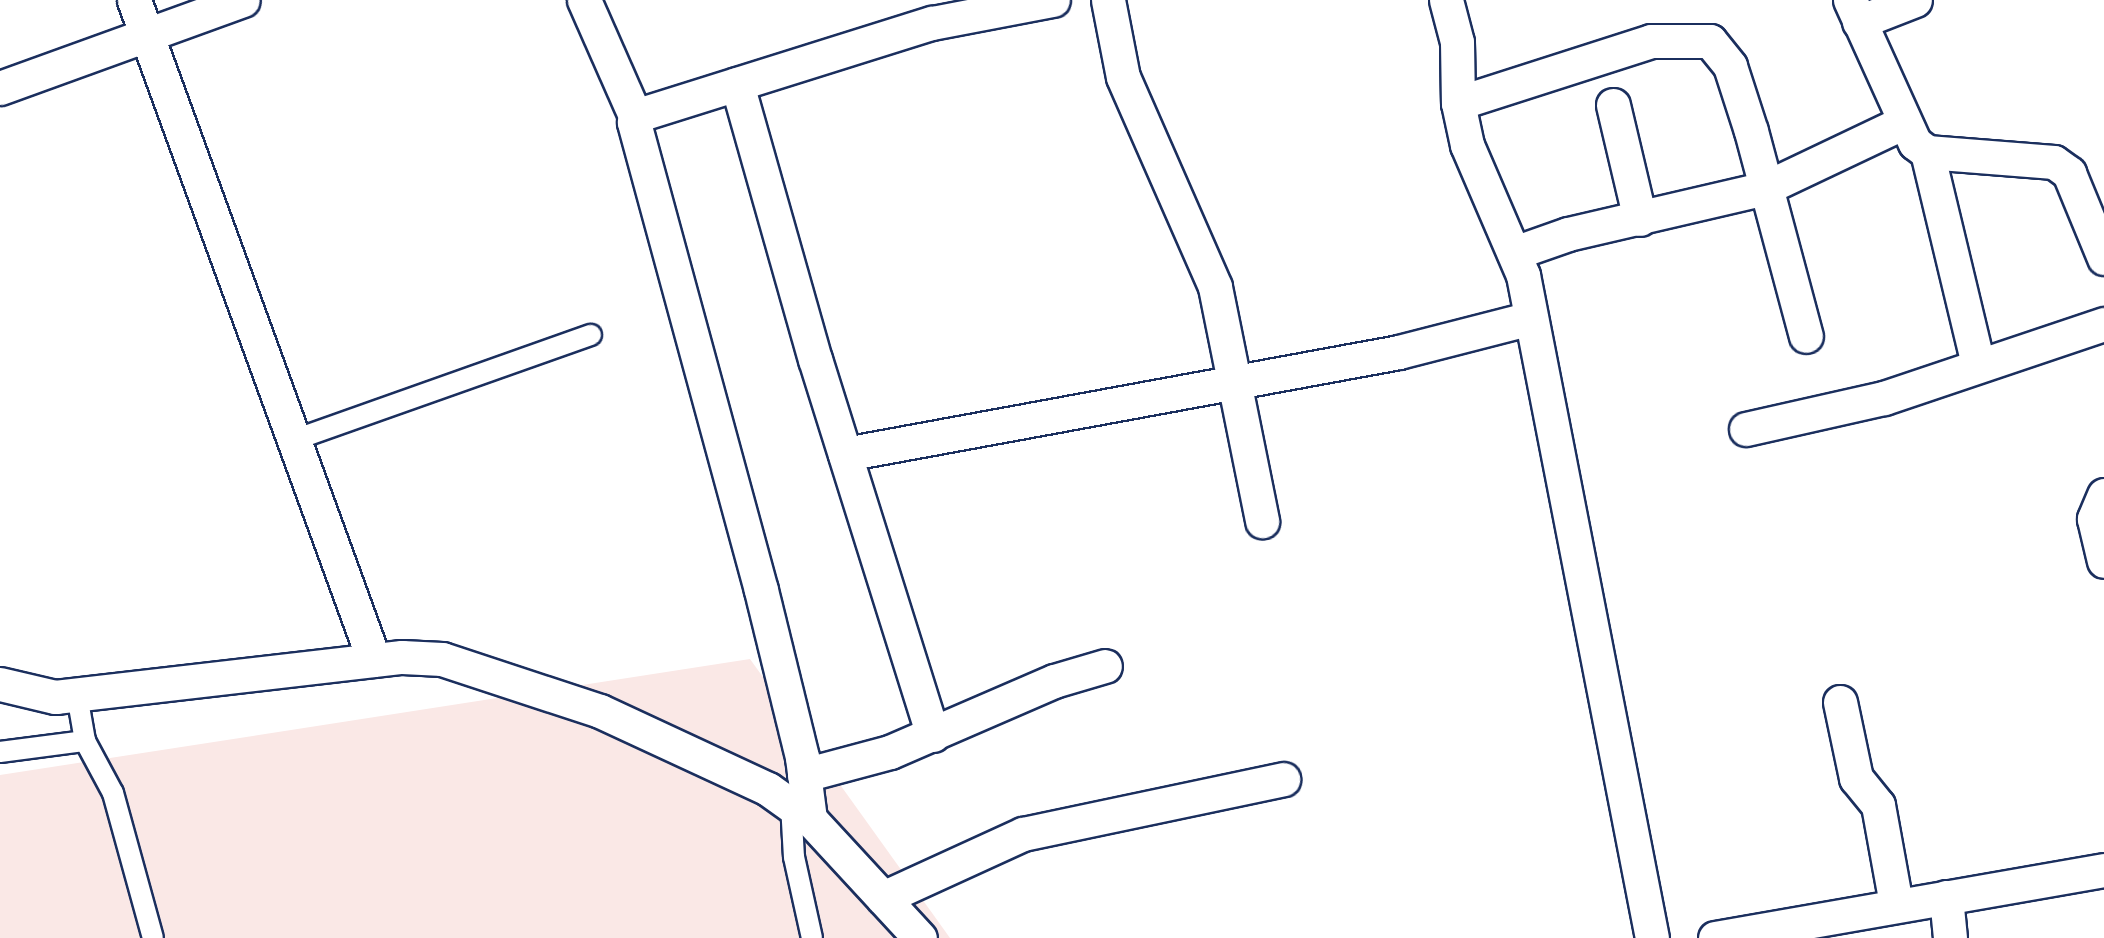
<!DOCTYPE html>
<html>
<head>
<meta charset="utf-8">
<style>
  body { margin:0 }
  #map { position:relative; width:2104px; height:938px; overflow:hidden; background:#fff; font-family:Pangolin,sans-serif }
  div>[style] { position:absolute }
  .built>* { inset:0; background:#fae8e6 }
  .roads { filter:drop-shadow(2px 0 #1b2f5e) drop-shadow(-2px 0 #1b2f5e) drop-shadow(0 2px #1b2f5e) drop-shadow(0 -2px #1b2f5e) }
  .service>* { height:20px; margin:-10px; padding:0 10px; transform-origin:10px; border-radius:10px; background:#fff }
  .minor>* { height:33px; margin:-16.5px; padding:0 16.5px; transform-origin:16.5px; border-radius:16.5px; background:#fff }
  .tertiary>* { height:33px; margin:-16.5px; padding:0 16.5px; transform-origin:16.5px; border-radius:16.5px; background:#fff }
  span { translate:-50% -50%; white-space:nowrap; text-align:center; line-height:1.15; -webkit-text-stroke:5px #fff; paint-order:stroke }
</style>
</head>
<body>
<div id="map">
  <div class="built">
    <i style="clip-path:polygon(750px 659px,950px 938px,0 938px,0 775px)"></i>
  </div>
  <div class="roads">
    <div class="service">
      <i style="left:294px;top:440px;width:315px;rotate:-19.5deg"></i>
      <i style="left:77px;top:695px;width:47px;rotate:80.1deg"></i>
      <i style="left:85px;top:741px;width:59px;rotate:61.7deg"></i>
      <i style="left:113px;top:793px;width:150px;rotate:74.6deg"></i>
      <i style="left:0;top:752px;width:86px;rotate:-7.4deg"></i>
      <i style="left:791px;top:804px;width:53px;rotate:86.8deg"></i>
      <i style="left:794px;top:857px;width:83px;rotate:77.5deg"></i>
    </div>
    <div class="minor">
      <i style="left:134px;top:0;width:702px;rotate:70.02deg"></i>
      <i style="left:584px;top:0;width:129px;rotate:66.2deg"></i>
      <i style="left:1108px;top:0;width:78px;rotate:79deg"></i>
      <i style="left:1123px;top:77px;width:229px;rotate:66.3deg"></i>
      <i style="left:1215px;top:287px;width:239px;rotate:78.6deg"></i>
      <i style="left:1446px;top:0;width:43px;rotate:75.3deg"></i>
      <i style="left:1457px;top:42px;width:61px;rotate:89.1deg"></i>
      <i style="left:1458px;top:103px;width:43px;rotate:77.9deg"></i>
      <i style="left:1467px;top:145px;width:142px;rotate:66.7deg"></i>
      <i style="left:1523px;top:275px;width:675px;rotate:78.99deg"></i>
      <i style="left:1850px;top:0;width:157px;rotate:65.6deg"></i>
      <i style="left:1915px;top:143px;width:15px;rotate:37deg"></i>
      <i style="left:1927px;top:152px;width:127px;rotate:4.5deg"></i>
      <i style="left:2054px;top:162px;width:19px;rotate:36deg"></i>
      <i style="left:2069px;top:173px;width:92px;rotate:67.6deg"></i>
      <i style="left:1859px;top:22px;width:60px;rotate:-21.4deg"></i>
      <i style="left:737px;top:84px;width:286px;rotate:74.2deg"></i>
      <i style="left:815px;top:359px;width:394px;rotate:72.6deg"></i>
      <i style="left:0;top:88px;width:258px;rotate:-19.9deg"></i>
      <i style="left:1458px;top:103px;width:203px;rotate:-17.8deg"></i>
      <i style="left:1651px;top:41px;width:59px"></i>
      <i style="left:1710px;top:41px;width:32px;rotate:51deg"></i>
      <i style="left:1730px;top:66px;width:68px;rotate:72.1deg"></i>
      <i style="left:1751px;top:131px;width:212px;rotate:75deg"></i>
      <i style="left:1613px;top:105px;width:117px;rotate:76.7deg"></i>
      <i style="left:1927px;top:152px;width:219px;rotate:76.5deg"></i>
      <i style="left:1514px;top:253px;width:57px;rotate:-19.4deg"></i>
      <i style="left:1568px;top:234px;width:202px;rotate:-13.1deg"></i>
      <i style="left:1765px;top:188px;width:152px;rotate:-25.4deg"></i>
      <i style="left:1746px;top:429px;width:141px;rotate:-12.7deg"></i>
      <i style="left:1884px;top:398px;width:232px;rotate:-18.6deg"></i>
      <i style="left:845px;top:454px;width:563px;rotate:-10.43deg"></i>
      <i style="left:1399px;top:352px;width:136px;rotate:-14.4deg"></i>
      <i style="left:2104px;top:495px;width:26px;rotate:113deg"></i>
      <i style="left:2094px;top:519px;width:43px;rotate:76.6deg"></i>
      <i style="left:1840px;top:702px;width:78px;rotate:78.1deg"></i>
      <i style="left:1856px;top:778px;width:35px;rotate:51deg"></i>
      <i style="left:1878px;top:805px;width:101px;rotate:79.7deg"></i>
      <i style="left:804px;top:775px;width:89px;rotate:-15deg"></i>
      <i style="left:890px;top:752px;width:179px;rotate:-23.4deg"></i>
      <i style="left:1054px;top:681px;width:53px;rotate:-16.4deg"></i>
      <i style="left:1946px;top:897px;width:41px;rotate:84.4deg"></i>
      <i style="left:883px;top:898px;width:154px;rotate:-24.6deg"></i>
      <i style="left:1023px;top:834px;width:266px;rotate:-11.9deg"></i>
    </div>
    <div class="tertiary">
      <i style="left:0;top:684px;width:57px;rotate:13.3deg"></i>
      <i style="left:55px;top:697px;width:349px;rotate:-6.6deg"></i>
      <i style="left:402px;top:657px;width:40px;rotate:2.9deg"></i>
      <i style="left:442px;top:659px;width:166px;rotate:18.2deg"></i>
      <i style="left:600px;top:711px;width:185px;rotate:24.9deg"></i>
      <i style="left:768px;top:789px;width:52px;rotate:35.5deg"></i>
      <i style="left:810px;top:819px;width:162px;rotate:47.3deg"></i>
      <i style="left:810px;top:819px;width:63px;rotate:-97.4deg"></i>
      <i style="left:802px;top:757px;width:172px;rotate:-103.8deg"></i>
      <i style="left:761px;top:590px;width:485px;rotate:-105.2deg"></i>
      <i style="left:634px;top:122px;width:11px;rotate:-49deg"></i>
      <i style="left:641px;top:114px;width:305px;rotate:-17.4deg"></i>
      <i style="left:932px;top:23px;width:123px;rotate:-10.8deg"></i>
      <i style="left:1715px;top:938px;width:395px;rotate:-9.9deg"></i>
    </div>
  </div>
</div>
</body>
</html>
